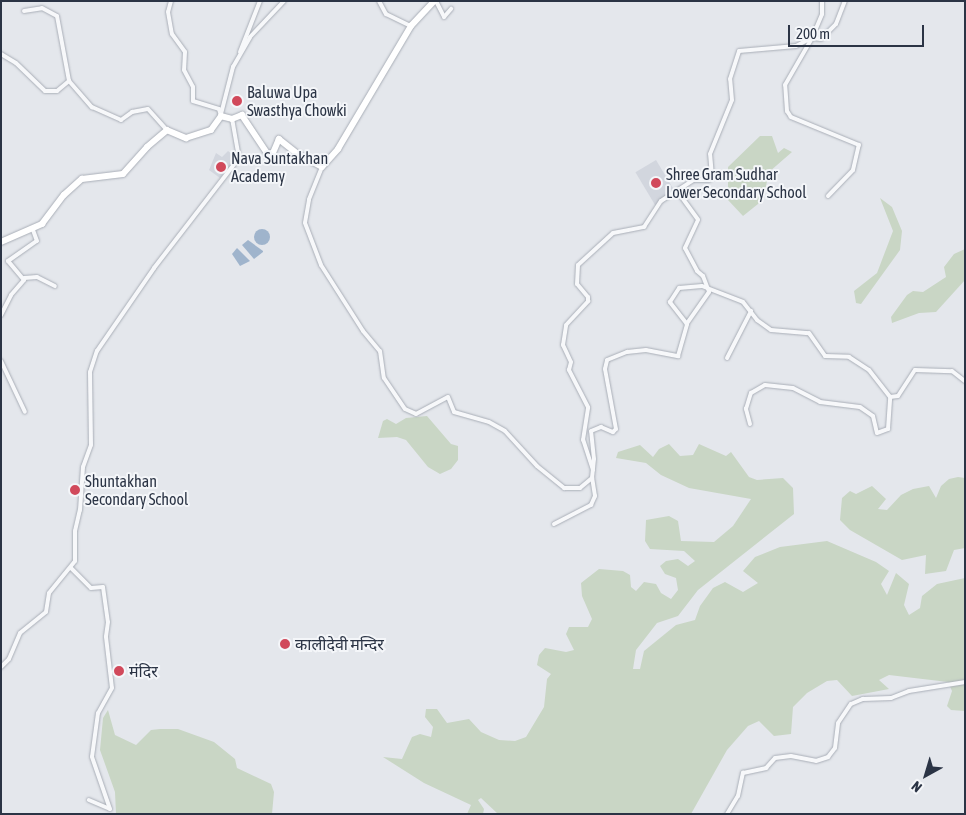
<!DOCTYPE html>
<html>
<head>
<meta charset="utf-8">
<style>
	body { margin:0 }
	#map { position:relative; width:966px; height:815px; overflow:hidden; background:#e4e7ec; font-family:"Asap Condensed","Noto Sans Devanagari",sans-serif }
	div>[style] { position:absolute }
	.built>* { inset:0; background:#d2d6de; transform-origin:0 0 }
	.green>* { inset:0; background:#c9d6c5 }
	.water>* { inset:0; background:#9fb4cc }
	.round { border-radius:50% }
	.roads { filter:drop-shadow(0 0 1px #a9aeb7) drop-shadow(0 0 1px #a9aeb7) }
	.street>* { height:4px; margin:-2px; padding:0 2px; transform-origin:2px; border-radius:2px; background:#f7f8fa }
	.secondary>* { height:5.5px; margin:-2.75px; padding:0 2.75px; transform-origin:2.75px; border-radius:2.75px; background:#fff }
	.dots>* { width:14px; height:14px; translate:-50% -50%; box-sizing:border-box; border:2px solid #f4f6f9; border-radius:50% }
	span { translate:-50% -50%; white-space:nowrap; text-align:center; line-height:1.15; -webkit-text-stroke:4px #f4f6f9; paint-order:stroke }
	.poi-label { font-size:16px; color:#2b3445 }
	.left { translate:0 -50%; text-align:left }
	.frame { position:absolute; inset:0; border:2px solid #2b3445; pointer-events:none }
	.north { position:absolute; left:901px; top:750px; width:50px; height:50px; -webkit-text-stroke:4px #f4f6f9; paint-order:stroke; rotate:219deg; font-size:14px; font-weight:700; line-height:20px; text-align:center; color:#2b3445 }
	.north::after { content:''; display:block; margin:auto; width:18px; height:22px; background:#2b3445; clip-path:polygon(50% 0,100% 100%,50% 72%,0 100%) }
	.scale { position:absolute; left:788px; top:25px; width:136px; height:22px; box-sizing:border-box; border:2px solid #2b3445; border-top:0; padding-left:6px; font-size:15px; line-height:18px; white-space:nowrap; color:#2b3445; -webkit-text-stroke:4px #f4f6f9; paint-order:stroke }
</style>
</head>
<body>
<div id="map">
	<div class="built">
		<i style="clip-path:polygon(228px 151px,237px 158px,220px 178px,209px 170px,216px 153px,222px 157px)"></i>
		<i style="left:656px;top:160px;width:39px;height:24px;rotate:59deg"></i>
	</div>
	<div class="green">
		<i style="clip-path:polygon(760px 136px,772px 136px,778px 153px,784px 148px,792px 152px,769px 172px,763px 200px,743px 216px,728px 200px,728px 167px)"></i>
		<i style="clip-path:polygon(880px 198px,892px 207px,902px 231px,900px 250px,861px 304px,856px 303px,854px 291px,877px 273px,893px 231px)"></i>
		<i style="clip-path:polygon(965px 249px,965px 280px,936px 312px,919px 313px,892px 323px,891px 317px,907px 295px,913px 291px,923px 292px,946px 277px,944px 267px,954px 254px)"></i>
		<i style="clip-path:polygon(427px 416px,451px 444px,458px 446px,458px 460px,451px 469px,440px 474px,428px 467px,406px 440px,397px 437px,378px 438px,383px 421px,387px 419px,396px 424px,406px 418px)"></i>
		<i style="clip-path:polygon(669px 444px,680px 456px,693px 455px,699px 444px,726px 456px,731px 452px,749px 477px,757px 480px,783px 478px,793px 488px,794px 514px,698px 590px,678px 616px,657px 623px,636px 650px,633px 669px,640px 669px,644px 651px,676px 625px,695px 620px,700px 606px,713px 588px,725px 582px,743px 592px,758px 583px,743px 571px,755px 557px,780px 547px,827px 541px,876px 562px,889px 571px,881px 584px,887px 595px,896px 573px,909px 584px,904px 605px,909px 615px,920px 608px,922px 596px,937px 584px,965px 578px,965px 711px,951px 710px,947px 706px,952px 691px,948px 682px,889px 675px,879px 680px,889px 689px,852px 696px,837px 680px,827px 681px,807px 693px,793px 707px,791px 734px,774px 736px,759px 721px,748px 726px,727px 750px,691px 814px,498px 814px,481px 798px,478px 800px,484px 809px,483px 814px,467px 814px,471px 805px,424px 783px,383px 757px,402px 759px,412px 737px,420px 734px,431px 737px,433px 727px,425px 717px,426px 709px,437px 709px,447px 723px,469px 719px,481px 732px,499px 740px,515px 741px,526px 737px,544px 707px,547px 679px,551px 674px,537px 665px,539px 655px,545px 648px,566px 652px,574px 650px,566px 634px,569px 627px,588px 627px,592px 619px,582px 596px,581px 583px,599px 569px,623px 571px,630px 575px,631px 587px,636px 591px,644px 582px,656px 584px,661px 593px,671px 599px,678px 590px,676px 578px,665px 574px,660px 566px,666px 561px,678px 559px,688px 566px,695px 561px,684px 551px,650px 549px,645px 541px,646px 520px,669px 516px,678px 521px,681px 541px,714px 542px,733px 526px,751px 499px,689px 488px,661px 475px,646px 463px,616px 458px,618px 452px,640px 445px,653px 457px,659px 449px)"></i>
		<i style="clip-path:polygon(958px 477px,965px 478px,965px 548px,954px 550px,946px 571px,925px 574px,926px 555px,902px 560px,850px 530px,840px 520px,842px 498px,850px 491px,856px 494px,872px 486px,886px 499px,878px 509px,887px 510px,901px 495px,913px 489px,929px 486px,936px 498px,941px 486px,949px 479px)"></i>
		<i style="clip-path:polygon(108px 710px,115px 735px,136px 745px,151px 730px,160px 729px,178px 729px,214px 742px,235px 759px,237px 768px,271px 784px,274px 792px,272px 814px,116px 814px,115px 792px,100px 750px,103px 718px)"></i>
	</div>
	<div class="water">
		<i class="round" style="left:254px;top:229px;width:16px;height:16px"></i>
		<i style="clip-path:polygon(248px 240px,263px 251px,263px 252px,254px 259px,242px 245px)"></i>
		<i style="clip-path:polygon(237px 248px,250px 261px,240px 266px,232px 254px)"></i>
	</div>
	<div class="roads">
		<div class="street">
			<i style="left:171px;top:1px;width:11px;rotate:105deg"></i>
			<i style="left:168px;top:12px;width:22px;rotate:80deg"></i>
			<i style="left:172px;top:34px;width:22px;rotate:54deg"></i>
			<i style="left:185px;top:52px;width:18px;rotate:93deg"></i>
			<i style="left:184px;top:70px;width:19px;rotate:62deg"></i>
			<i style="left:193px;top:87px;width:14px;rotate:90deg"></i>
			<i style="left:193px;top:101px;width:27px;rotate:17deg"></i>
			<i style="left:219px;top:109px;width:7px;rotate:74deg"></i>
			<i style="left:379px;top:1px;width:15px;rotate:62deg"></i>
			<i style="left:386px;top:14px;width:28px;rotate:26deg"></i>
			<i style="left:436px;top:1px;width:18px;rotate:63deg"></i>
			<i style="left:444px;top:17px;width:11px;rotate:-49deg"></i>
			<i style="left:24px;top:11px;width:18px;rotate:-9deg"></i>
			<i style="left:42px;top:8px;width:17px;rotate:28deg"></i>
			<i style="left:57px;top:16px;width:66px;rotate:79.5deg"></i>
			<i style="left:69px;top:81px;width:35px;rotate:49deg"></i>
			<i style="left:92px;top:107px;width:32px;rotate:24deg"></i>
			<i style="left:121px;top:120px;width:14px;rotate:-36deg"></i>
			<i style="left:132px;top:112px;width:16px;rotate:-11deg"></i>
			<i style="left:148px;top:109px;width:28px;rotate:48deg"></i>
			<i style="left:240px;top:52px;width:55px;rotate:-68.6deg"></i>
			<i style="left:1px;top:54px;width:17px;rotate:31deg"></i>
			<i style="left:16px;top:63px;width:40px;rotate:44deg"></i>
			<i style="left:45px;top:91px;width:12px"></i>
			<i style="left:57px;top:91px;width:16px;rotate:-40deg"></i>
			<i style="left:221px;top:114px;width:49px;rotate:-75.7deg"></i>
			<i style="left:233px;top:67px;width:34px;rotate:-60deg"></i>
			<i style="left:250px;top:37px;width:50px;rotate:-46.6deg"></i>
			<i style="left:322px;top:167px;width:35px;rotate:112deg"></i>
			<i style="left:309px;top:200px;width:23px;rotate:100deg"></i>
			<i style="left:305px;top:223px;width:45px;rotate:69.1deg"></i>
			<i style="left:321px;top:265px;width:78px;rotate:57.5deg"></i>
			<i style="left:363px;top:331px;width:26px;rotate:50deg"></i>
			<i style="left:380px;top:351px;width:27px;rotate:82deg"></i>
			<i style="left:384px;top:378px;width:37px;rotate:56deg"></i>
			<i style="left:405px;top:409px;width:12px;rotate:24deg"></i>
			<i style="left:416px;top:414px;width:36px;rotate:-28deg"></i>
			<i style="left:448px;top:397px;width:16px;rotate:68deg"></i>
			<i style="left:454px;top:412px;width:36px;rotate:16deg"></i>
			<i style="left:489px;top:422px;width:18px;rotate:29deg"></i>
			<i style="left:505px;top:431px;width:47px;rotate:47.6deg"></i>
			<i style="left:537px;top:466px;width:35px;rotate:39deg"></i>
			<i style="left:564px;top:488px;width:16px"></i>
			<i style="left:580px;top:488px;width:16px;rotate:-40deg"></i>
			<i style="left:592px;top:478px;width:19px;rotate:-84deg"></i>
			<i style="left:594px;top:459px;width:28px;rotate:-96deg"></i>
			<i style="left:591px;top:431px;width:11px;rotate:-22deg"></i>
			<i style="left:601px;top:427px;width:13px;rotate:23deg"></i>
			<i style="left:613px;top:432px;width:4px;rotate:-45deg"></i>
			<i style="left:616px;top:429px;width:61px;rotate:-100.4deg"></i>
			<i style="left:605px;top:369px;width:9px;rotate:-77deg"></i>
			<i style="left:607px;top:360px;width:22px;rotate:-22deg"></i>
			<i style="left:627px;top:352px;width:19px;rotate:-6deg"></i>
			<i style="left:646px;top:350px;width:33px;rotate:11deg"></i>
			<i style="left:678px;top:356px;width:33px;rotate:-74deg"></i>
			<i style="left:687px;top:324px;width:28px;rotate:-128deg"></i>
			<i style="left:670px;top:302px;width:17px;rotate:-57deg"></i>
			<i style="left:679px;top:288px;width:23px;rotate:-5deg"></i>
			<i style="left:702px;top:286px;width:44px;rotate:21.3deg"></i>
			<i style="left:743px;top:302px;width:23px;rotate:52deg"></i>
			<i style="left:757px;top:320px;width:17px;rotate:36deg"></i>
			<i style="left:771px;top:330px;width:38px;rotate:5deg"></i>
			<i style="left:809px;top:333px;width:28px;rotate:55deg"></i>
			<i style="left:825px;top:356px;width:24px;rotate:2deg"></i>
			<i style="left:849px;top:357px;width:24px;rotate:33deg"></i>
			<i style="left:869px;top:370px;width:34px;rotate:52deg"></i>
			<i style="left:890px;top:397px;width:8px;rotate:-7deg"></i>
			<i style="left:898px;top:396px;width:31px;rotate:-57deg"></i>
			<i style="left:915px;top:370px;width:37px;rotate:2deg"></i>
			<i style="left:952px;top:371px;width:16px;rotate:38deg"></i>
			<i style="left:678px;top:192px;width:34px;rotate:54deg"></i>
			<i style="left:698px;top:220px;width:31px;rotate:115deg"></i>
			<i style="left:685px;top:248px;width:26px;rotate:62deg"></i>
			<i style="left:697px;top:271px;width:8px;rotate:40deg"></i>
			<i style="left:703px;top:276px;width:17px;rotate:69deg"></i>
			<i style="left:709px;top:292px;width:39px;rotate:125deg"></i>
			<i style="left:828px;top:196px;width:36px;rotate:-46deg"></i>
			<i style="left:853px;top:170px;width:26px;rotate:-77deg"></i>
			<i style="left:859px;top:145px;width:74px;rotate:-157.6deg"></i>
			<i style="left:791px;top:117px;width:7px;rotate:-124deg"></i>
			<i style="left:787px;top:111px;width:26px;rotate:-94deg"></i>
			<i style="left:785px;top:85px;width:54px;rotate:-60.1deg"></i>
			<i style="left:812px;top:38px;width:9px;rotate:6deg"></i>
			<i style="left:821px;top:39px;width:21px;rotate:-45deg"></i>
			<i style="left:836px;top:24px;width:25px;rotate:-69deg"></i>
			<i style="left:24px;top:278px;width:13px;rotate:-4deg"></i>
			<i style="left:37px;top:277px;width:20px;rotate:27deg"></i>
			<i style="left:1px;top:315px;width:22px;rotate:-63deg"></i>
			<i style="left:11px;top:295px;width:20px;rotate:-49deg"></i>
			<i style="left:24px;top:280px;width:25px;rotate:-130deg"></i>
			<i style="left:8px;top:261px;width:35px;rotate:-35deg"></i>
			<i style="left:37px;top:241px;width:12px;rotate:-110deg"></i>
			<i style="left:727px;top:358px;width:53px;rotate:-62.9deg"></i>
			<i style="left:1px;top:361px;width:56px;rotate:64.8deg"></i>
			<i style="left:750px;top:424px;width:16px;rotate:-105deg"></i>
			<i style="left:746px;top:409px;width:17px;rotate:-73deg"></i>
			<i style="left:751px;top:393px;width:16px;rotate:-30deg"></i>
			<i style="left:765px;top:385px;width:28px;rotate:6deg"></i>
			<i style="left:793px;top:388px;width:30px;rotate:27deg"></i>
			<i style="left:820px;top:402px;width:40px;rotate:7.1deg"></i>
			<i style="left:860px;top:407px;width:16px;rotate:35deg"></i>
			<i style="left:873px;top:416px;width:17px;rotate:77deg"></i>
			<i style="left:877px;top:433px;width:12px;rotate:-20deg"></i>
			<i style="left:888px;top:429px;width:32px;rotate:-86deg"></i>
			<i style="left:593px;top:470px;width:32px;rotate:-108deg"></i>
			<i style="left:583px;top:440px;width:33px;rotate:-81deg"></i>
			<i style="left:588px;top:407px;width:42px;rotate:-117.2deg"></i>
			<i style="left:569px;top:370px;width:8px;rotate:-76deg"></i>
			<i style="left:571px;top:362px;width:19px;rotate:-115deg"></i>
			<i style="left:563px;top:345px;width:20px;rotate:-81deg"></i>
			<i style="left:566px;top:325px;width:33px;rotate:-47deg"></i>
			<i style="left:588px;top:301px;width:4px;rotate:-90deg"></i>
			<i style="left:588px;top:297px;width:17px;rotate:-130deg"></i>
			<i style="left:577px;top:284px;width:19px;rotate:-87deg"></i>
			<i style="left:578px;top:265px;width:47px;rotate:-42.4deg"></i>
			<i style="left:613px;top:233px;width:32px;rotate:-11deg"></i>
			<i style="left:644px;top:227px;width:31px;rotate:-57deg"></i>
			<i style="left:661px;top:201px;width:38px;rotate:-33deg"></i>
			<i style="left:693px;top:180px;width:16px"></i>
			<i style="left:709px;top:180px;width:5px;rotate:-53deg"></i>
			<i style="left:712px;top:176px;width:22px;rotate:-95deg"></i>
			<i style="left:710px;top:154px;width:58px;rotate:-67.8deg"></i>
			<i style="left:732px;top:100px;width:21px;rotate:-95deg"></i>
			<i style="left:730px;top:79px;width:29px;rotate:-72deg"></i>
			<i style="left:739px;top:51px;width:57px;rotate:-5deg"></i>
			<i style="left:796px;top:46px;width:18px;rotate:-27deg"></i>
			<i style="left:812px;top:38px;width:26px;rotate:-67deg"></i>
			<i style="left:822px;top:14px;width:13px;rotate:-90deg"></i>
			<i style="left:554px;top:524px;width:42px;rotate:-27.2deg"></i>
			<i style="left:591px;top:505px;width:10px;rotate:-66deg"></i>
			<i style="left:595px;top:496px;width:18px;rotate:-99deg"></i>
			<i style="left:71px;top:568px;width:28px;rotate:45deg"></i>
			<i style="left:91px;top:588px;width:12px;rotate:-5deg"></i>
			<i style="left:103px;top:587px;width:35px;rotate:82deg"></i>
			<i style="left:108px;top:622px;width:15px;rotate:98deg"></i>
			<i style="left:106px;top:637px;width:51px;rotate:83.3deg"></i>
			<i style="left:112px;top:688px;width:29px;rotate:119deg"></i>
			<i style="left:98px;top:713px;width:44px;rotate:97.8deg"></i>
			<i style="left:92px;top:757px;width:55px;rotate:70.9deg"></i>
			<i style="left:110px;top:809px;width:23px;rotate:-157deg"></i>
			<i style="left:1px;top:667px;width:11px;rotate:-45deg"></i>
			<i style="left:9px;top:659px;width:28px;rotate:-67deg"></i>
			<i style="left:20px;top:633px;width:33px;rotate:-39deg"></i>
			<i style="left:46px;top:612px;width:19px;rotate:-81deg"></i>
			<i style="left:49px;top:593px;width:41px;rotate:-50.9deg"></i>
			<i style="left:75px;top:561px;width:30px;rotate:-90deg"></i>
			<i style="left:75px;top:531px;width:22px;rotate:-77deg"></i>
			<i style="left:80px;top:510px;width:43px;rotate:-86deg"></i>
			<i style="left:83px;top:467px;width:23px;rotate:-70deg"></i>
			<i style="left:91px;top:445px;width:73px;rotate:-90.8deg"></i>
			<i style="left:90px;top:372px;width:22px;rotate:-72deg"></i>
			<i style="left:97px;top:351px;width:101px;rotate:-55.5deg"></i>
			<i style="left:154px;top:268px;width:139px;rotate:-52.3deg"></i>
			<i style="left:239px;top:158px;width:40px;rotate:-100deg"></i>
			<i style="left:727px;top:814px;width:21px;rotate:-59deg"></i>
			<i style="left:738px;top:796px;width:24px;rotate:-78deg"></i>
			<i style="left:743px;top:773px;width:24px;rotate:-12deg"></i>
			<i style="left:766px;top:768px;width:13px;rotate:-48deg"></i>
			<i style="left:775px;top:758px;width:16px;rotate:-7deg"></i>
			<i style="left:791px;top:756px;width:25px;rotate:11deg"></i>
			<i style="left:816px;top:761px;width:13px;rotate:-18deg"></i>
			<i style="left:828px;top:757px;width:11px;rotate:-52deg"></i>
			<i style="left:835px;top:748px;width:25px;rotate:-83deg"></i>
			<i style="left:838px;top:723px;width:23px;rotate:-56deg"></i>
			<i style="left:851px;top:704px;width:13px;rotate:-23deg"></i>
			<i style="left:863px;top:699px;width:28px;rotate:-2deg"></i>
			<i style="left:891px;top:698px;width:19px;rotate:-21deg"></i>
			<i style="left:909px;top:691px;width:57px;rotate:-9.1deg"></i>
		</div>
		<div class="secondary">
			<i style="left:1px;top:242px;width:45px;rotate:-23.7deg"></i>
			<i style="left:42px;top:224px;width:36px;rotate:-53deg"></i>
			<i style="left:64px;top:195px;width:24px;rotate:-42deg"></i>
			<i style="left:82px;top:179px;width:41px;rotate:-7deg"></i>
			<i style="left:123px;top:174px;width:36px;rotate:-48deg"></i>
			<i style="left:147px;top:147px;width:26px;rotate:-40deg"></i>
			<i style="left:167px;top:130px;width:21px;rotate:23deg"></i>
			<i style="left:186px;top:138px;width:26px;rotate:-18deg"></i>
			<i style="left:211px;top:130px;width:17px;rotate:-54deg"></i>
			<i style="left:221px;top:116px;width:11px;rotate:15deg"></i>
			<i style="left:232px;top:119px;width:11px;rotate:-22deg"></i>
			<i style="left:242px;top:115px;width:47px;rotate:56.3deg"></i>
			<i style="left:268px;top:154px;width:5px;rotate:-11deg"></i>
			<i style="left:273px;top:153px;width:15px;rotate:-67deg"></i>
			<i style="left:279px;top:139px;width:24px;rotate:38deg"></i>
			<i style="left:298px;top:154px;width:27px;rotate:28deg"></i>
			<i style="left:322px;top:167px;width:24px;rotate:-48deg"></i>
			<i style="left:338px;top:149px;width:143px;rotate:-59.3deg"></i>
			<i style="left:411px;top:26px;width:34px;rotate:-47deg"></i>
		</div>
	</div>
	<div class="dots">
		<i style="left:237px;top:101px;background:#d1495b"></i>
		<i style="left:221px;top:167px;background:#d1495b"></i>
		<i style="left:656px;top:183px;background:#d1495b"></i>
		<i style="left:75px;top:490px;background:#d1495b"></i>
		<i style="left:285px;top:644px;background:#d1495b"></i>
		<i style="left:119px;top:671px;background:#d1495b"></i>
	</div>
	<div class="poi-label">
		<span class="left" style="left:247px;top:101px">Baluwa Upa<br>Swasthya Chowki</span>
		<span class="left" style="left:231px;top:167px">Nava Suntakhan<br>Academy</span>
		<span class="left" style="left:666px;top:183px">Shree Gram Sudhar<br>Lower Secondary School</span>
		<span class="left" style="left:85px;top:490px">Shuntakhan<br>Secondary School</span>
		<span class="left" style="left:295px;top:644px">कालीदेवी मन्दिर</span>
		<span class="left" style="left:129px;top:671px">मंदिर</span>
	</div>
	<div class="frame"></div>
	<div class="north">N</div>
	<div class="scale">200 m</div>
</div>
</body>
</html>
